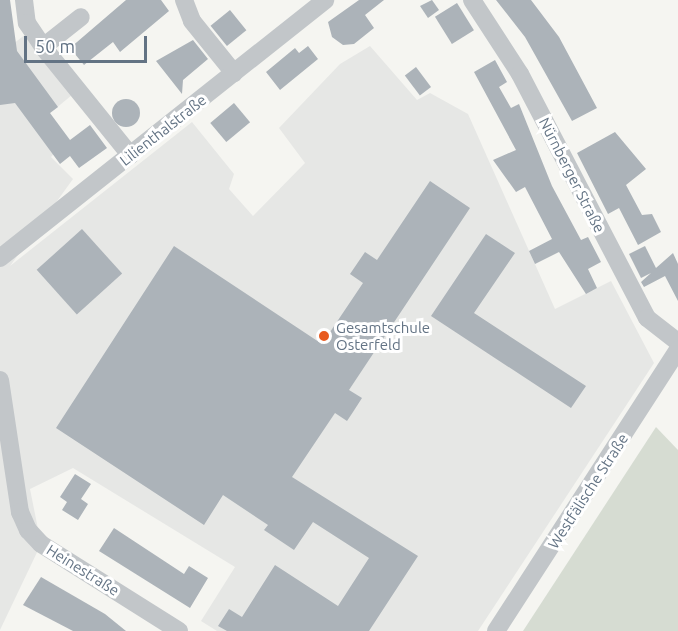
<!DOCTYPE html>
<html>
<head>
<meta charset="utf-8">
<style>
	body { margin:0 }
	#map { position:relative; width:678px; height:631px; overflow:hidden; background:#f5f5f1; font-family:Ubuntu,sans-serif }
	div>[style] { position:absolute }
	.built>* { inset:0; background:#e6e7e5 }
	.green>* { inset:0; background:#d6dcd2 }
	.building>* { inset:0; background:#acb3b9; transform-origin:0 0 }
	.round { border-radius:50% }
	.minor>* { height:18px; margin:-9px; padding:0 9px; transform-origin:9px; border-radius:9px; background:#c2c6c9 }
	.dots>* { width:16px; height:16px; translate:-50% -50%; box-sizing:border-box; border:3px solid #fff; border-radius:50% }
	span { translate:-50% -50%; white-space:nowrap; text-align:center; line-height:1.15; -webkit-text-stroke:6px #fff; paint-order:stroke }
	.street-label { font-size:15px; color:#637384 }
	.poi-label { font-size:15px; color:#637384 }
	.left { translate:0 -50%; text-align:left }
	.scale { position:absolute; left:24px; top:36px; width:123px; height:27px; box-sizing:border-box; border:3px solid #637384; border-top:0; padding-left:8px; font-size:18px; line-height:21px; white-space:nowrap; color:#637384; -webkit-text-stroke:4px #fff; paint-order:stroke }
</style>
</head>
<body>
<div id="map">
	<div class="built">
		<i style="clip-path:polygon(26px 34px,72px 95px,49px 114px,67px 139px,51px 157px,73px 179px,10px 266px,192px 122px,234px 174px,229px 189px,253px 216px,305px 163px,279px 128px,340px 64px,370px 46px,417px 100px,430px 93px,468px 114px,555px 309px,611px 281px,654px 363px,478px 631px,217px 631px,201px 621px,235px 567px,73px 468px,30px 489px,41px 544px,0 630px,0 54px)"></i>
	</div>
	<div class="green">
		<i style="clip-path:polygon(656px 427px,678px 450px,678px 631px,523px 631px)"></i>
	</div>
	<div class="building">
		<i style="clip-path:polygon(0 0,10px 0,17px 51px,58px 107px,50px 113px,70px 140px,90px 125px,107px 148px,79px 168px,70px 156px,60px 164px,15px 103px,0 105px)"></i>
		<i style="clip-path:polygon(126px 0,161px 0,169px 11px,120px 52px,113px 42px,84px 65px,70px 48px)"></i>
		<i style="clip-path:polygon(359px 0,384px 0,365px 15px,374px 28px,354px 44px,343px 45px,332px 37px,328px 22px)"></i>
		<i style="clip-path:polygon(432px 0,439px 10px,428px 18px,420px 6px)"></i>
		<i style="clip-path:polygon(496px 0,531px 0,559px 37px,597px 108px,572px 121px,525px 37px)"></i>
		<i style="left:457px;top:3px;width:32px;height:26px;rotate:58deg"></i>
		<i style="left:230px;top:10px;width:26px;height:25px;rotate:51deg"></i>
		<i style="clip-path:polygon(193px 40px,208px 59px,183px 80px,182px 94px,156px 61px)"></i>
		<i style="clip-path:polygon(308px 46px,318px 59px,280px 90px,266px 72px,295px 48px,299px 53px)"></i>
		<i style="clip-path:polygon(495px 60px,507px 82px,499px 87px,511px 108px,519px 104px,552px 186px,581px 240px,588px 237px,601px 262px,588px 269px,597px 288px,586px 294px,559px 252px,535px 264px,529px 251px,552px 239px,525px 187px,516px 192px,493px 160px,516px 150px,474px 72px)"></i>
		<i style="left:416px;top:67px;width:25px;height:14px;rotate:53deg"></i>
		<i class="round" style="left:112px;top:99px;width:28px;height:28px"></i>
		<i style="left:234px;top:103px;width:25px;height:31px;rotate:50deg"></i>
		<i style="clip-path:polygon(615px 132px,646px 169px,626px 185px,642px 215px,652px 214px,661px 232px,638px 245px,619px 208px,608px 214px,577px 153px)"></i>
		<i style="clip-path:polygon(430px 181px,470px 208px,349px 390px,362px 398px,353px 412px,347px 421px,335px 413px,292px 477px,418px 556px,369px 631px,227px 631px,218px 626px,229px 609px,242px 617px,275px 565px,338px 606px,369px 558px,313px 522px,294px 550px,264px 530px,268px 525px,223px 495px,204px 525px,56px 428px,174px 246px,322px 344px,363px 283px,350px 274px,365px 252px,377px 260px)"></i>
		<i style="left:82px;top:229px;width:60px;height:61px;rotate:48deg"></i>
		<i style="clip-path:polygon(486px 234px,515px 253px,474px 313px,586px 386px,571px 408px,431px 316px)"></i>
		<i style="clip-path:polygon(645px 246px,656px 268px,673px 253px,678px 264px,678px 301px,665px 276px,644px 287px,641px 282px,651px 273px,641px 278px,629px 254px)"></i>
		<i style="clip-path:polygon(75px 474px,91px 484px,81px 499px,88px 504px,78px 520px,62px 510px,67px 502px,60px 497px)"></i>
		<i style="clip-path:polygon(114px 528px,184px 574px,189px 566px,208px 578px,190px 608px,99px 551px)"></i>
		<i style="clip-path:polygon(41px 577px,105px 614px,126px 631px,73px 631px,23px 605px)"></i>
	</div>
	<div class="minor">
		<i style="left:24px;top:0;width:23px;rotate:83deg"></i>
		<i style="left:27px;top:23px;width:29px;rotate:56deg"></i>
		<i style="left:43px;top:47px;width:139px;rotate:51.1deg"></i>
		<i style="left:184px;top:0;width:22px;rotate:69deg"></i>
		<i style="left:192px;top:21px;width:67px;rotate:51.1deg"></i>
		<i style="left:472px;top:0;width:88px;rotate:57deg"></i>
		<i style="left:520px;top:74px;width:275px;rotate:62.5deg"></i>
		<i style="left:647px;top:318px;width:39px;rotate:38deg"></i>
		<i style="left:43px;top:47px;width:48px;rotate:-38.3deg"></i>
		<i style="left:0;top:258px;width:415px;rotate:-38.4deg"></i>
		<i style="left:0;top:380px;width:134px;rotate:81.4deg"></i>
		<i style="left:20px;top:512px;width:20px;rotate:66deg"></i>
		<i style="left:28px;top:530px;width:19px;rotate:47deg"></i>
		<i style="left:41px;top:544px;width:163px;rotate:32.2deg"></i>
		<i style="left:496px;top:631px;width:335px;rotate:-57.1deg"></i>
	</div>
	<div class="dots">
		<i style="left:324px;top:336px;background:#e85a1e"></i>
	</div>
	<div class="street-label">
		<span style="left:163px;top:130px;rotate:-38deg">Lilienthalstraße</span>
		<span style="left:572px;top:175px;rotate:63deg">Nürnberger Straße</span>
		<span style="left:588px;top:491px;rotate:-57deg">Westfälische Straße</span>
		<span style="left:83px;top:570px;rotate:32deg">Heinestraße</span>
	</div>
	<div class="poi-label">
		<span class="left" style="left:336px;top:336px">Gesamtschule<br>Osterfeld</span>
	</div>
	<div class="scale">50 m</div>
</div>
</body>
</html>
